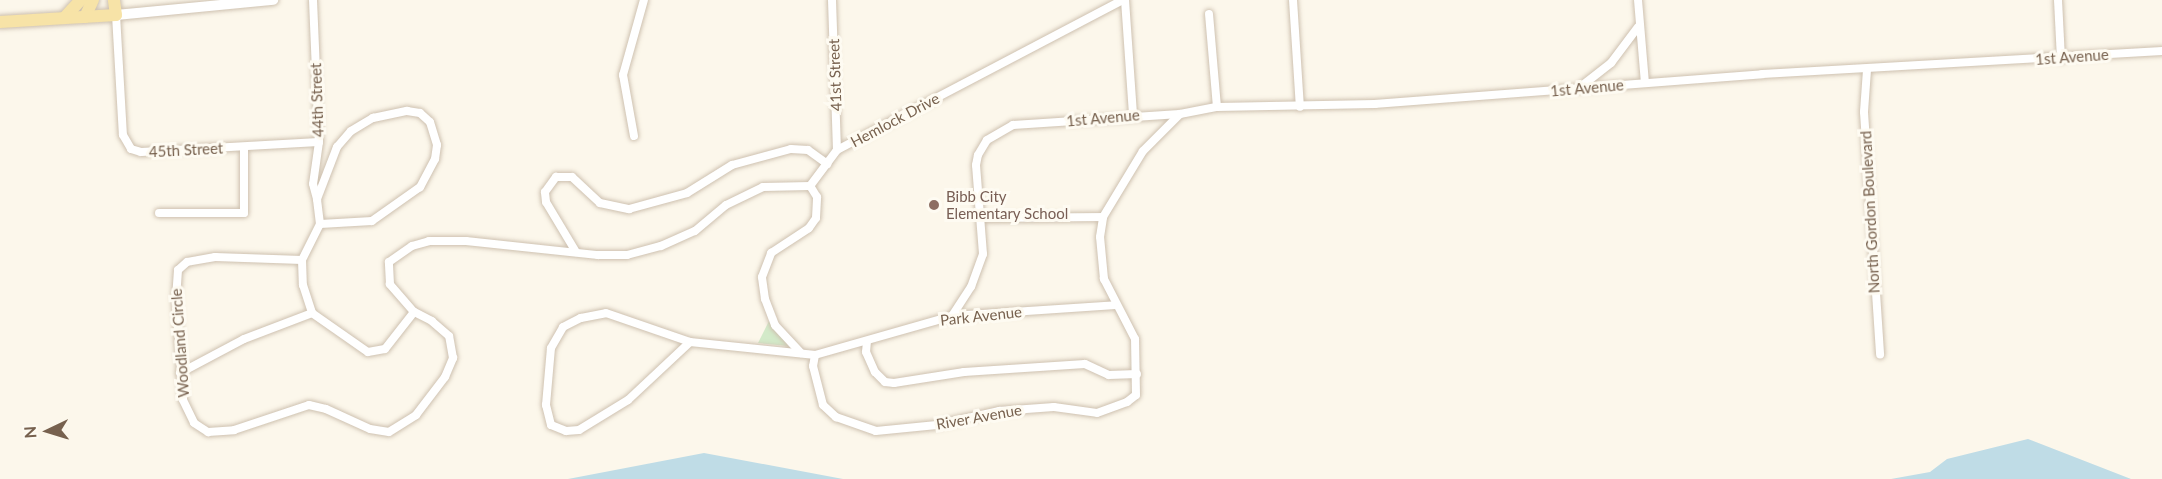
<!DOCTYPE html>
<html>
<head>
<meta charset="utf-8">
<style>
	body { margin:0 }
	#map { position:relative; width:2162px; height:479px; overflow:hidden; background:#fcf7eb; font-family:Lato,sans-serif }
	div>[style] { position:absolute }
	.green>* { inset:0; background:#d3eac9 }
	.water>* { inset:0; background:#bfdce6 }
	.roads { filter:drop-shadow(0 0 2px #cec1b0) drop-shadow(0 0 2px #cec1b0) }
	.street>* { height:8px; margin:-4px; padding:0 4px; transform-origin:4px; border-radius:4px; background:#fff }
	.secondary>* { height:10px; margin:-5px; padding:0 5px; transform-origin:5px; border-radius:5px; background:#fff }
	.primary>* { height:12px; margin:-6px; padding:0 6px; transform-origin:6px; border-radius:6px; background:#f7e3a7 }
	.dots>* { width:16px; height:16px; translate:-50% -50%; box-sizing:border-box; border:3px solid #fefbf2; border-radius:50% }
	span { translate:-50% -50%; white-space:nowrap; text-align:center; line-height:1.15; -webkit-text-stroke:6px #fefbf2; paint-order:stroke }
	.street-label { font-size:15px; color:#77614e }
	.education-label { font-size:15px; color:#785e54 }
	.left { translate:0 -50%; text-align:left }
	.north { position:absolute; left:18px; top:401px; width:60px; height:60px; -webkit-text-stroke:4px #fefbf2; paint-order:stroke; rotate:266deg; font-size:16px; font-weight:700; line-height:24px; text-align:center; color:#77614e }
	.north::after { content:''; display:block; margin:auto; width:21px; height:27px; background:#77614e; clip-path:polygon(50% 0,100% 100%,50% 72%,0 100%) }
</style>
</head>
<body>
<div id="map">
	<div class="green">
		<i style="clip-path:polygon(770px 319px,788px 346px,758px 343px)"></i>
	</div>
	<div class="water">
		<i style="clip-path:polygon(2028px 439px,2131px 479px,1891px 479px,1930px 472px,1947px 459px)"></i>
		<i style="clip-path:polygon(704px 453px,843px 479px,568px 479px)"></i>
	</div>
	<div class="roads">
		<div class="street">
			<i style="left:313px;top:0;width:142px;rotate:87.6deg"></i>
			<i style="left:319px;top:142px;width:42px;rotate:98.1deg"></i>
			<i style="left:313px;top:184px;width:16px;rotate:75deg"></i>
			<i style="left:832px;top:0;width:150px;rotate:88.1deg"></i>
			<i style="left:1125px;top:0;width:114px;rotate:86deg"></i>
			<i style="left:1293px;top:0;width:107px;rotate:86.3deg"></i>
			<i style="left:1638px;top:0;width:83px;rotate:85.2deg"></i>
			<i style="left:2058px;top:0;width:59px;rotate:87.1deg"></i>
			<i style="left:1209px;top:14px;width:93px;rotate:85.1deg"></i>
			<i style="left:116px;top:15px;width:120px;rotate:86.7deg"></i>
			<i style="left:123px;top:135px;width:16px;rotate:60deg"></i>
			<i style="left:131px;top:149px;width:10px;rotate:17deg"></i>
			<i style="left:141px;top:152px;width:178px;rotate:-3.2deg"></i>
			<i style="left:1867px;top:70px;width:42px;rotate:94.1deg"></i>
			<i style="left:1864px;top:112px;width:243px;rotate:86.2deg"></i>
			<i style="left:1579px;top:88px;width:41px;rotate:-38deg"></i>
			<i style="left:1611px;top:63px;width:45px;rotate:-53.1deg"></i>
			<i style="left:407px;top:111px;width:13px;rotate:9deg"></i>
			<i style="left:420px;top:113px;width:13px;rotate:42deg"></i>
			<i style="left:430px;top:122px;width:24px;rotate:73deg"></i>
			<i style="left:437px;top:145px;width:14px;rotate:98deg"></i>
			<i style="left:435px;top:159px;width:32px;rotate:118deg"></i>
			<i style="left:420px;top:187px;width:59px;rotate:144.7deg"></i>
			<i style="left:372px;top:221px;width:52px;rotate:176.7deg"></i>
			<i style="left:320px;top:224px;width:25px;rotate:-97deg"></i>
			<i style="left:317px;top:199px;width:56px;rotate:-69deg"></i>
			<i style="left:337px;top:147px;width:21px;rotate:-49deg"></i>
			<i style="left:351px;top:131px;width:26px;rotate:-31deg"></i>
			<i style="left:373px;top:118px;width:35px;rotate:-12deg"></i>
			<i style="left:634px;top:136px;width:62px;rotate:-100.2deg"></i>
			<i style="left:623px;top:75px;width:78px;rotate:-74.4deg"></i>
			<i style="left:810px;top:186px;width:45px;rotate:-53.1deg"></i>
			<i style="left:837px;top:150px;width:323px;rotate:-27.7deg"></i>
			<i style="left:159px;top:213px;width:85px"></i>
			<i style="left:244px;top:213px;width:66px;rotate:-90deg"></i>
			<i style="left:982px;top:218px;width:121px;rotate:-0.5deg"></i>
			<i style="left:320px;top:224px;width:40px;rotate:116.6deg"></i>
			<i style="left:302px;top:260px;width:25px;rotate:88deg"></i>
			<i style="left:303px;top:285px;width:29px;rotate:72deg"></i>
			<i style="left:312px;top:313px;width:68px;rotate:34.9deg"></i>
			<i style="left:368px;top:352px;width:17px;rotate:-10deg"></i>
			<i style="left:385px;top:349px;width:47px;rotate:-51.9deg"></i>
			<i style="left:576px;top:252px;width:58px;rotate:-121deg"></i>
			<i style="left:546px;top:202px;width:10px;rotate:-96deg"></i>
			<i style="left:545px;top:192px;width:19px;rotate:-54deg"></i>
			<i style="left:556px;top:177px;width:16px"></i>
			<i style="left:572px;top:177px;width:38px;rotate:43deg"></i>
			<i style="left:600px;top:203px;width:30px;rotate:12deg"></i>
			<i style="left:629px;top:209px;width:60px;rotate:-15.4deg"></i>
			<i style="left:687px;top:193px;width:53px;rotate:-31.9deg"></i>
			<i style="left:732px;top:165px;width:61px;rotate:-15.2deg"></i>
			<i style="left:791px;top:149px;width:17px;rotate:3deg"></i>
			<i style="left:808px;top:150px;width:24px;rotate:36deg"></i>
			<i style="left:302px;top:260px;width:87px;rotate:-178deg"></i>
			<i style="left:215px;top:257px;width:28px;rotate:170deg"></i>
			<i style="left:187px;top:262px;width:12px;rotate:138deg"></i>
			<i style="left:178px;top:270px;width:26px;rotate:94deg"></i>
			<i style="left:176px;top:296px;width:104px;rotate:86.1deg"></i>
			<i style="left:183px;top:400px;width:25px;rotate:64deg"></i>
			<i style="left:194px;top:423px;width:17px;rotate:33deg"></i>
			<i style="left:208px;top:432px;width:26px;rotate:-4deg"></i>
			<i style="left:234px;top:430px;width:79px;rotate:-18.4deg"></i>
			<i style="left:309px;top:405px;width:17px;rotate:13deg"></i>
			<i style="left:326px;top:409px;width:48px;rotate:24.4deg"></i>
			<i style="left:370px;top:429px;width:19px;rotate:9deg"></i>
			<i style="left:389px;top:432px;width:32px;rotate:-32deg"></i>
			<i style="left:416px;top:415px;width:48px;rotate:-52.7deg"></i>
			<i style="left:445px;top:377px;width:21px;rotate:-67deg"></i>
			<i style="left:453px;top:358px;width:22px;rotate:-100deg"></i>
			<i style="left:449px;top:336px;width:23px;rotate:-139deg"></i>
			<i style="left:432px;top:321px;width:20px;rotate:-153deg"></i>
			<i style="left:414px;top:312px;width:37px;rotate:-131deg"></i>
			<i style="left:390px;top:284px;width:22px;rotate:-93deg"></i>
			<i style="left:389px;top:262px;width:28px;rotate:-35deg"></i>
			<i style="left:412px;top:246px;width:18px;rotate:-16deg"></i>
			<i style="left:429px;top:241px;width:37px"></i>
			<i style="left:466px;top:241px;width:133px;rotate:6.1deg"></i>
			<i style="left:598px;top:255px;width:29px"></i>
			<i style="left:627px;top:255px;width:35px;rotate:-15deg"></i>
			<i style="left:661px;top:246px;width:37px;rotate:-24deg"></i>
			<i style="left:695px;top:231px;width:40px;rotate:-40deg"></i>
			<i style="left:726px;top:205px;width:41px;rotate:-25.9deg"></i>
			<i style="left:763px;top:187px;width:47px;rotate:-1.2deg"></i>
			<i style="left:606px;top:313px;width:89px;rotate:19deg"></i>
			<i style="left:690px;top:342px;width:85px;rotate:136.9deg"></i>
			<i style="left:628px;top:400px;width:57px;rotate:148.5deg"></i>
			<i style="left:579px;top:430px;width:13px;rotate:176deg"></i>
			<i style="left:566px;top:431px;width:16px;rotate:-158deg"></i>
			<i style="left:551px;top:425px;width:21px;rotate:-104deg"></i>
			<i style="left:546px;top:405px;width:57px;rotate:-85deg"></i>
			<i style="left:551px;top:348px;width:24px;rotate:-60deg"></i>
			<i style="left:563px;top:327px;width:20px;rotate:-27deg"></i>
			<i style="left:581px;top:318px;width:25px;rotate:-11deg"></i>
			<i style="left:952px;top:316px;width:35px;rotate:-57deg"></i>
			<i style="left:971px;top:287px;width:35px;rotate:-70deg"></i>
			<i style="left:983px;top:254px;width:89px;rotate:-94.5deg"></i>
			<i style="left:976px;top:165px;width:10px;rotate:-79deg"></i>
			<i style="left:978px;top:155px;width:17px;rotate:-59deg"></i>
			<i style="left:987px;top:140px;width:30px;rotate:-30deg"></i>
			<i style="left:1013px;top:125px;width:167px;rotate:-3.8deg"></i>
			<i style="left:1180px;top:114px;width:38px;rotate:-11deg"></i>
			<i style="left:1217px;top:107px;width:158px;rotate:-1.1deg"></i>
			<i style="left:1375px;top:104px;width:388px;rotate:-4.4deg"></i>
			<i style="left:1762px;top:74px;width:401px;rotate:-3.3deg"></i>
			<i style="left:867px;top:341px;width:11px;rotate:95deg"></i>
			<i style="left:866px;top:352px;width:22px;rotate:66deg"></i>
			<i style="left:875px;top:372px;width:14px;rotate:45deg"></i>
			<i style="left:885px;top:382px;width:9px;rotate:6deg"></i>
			<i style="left:894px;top:383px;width:71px;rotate:-8.9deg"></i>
			<i style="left:964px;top:372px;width:121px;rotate:-3.8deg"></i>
			<i style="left:1085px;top:364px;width:26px;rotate:25deg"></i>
			<i style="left:1109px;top:375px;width:28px;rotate:-2deg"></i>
			<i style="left:690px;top:342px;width:126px;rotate:5.9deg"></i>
			<i style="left:815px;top:355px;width:142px;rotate:-15.9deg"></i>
			<i style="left:952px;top:316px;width:164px;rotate:-3.8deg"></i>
			<i style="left:801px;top:353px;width:38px;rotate:-133deg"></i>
			<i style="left:775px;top:325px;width:28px;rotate:-111deg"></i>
			<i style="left:765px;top:299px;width:22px;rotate:-98deg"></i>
			<i style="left:762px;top:277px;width:26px;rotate:-69deg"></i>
			<i style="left:771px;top:253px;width:45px;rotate:-33.3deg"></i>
			<i style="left:809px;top:228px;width:12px;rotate:-55deg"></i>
			<i style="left:816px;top:218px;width:21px;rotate:-87deg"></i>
			<i style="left:817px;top:197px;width:13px;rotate:-122deg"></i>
			<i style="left:815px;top:355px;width:11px;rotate:100deg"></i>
			<i style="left:813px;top:366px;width:40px;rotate:75.6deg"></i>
			<i style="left:823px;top:405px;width:18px;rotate:43deg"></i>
			<i style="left:836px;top:417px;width:42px;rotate:19.3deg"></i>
			<i style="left:876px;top:431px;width:61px;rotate:-5.6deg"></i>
			<i style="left:937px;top:425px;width:64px;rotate:-12.7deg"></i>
			<i style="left:999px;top:411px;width:55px;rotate:-4.2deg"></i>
			<i style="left:1054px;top:407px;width:43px;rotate:7.9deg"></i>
			<i style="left:1097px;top:413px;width:32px;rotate:-20deg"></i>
			<i style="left:1127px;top:402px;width:11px;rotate:-38deg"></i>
			<i style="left:1136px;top:395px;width:56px;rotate:-91deg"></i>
			<i style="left:1135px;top:339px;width:68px;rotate:-117.3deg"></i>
			<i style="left:1104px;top:279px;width:42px;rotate:-95.4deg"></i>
			<i style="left:1100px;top:237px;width:20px;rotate:-81deg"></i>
			<i style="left:1103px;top:217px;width:77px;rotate:-58.8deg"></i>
			<i style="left:1143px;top:151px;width:52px;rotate:-45deg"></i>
			<i style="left:180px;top:373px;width:72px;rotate:-28deg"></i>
			<i style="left:244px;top:339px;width:73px;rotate:-20.9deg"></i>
		</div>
		<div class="secondary">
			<i style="left:116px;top:15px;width:158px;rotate:-5.5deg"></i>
		</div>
		<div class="primary">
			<i style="left:85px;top:17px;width:19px;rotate:-65deg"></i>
			<i style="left:64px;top:18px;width:25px;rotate:-47deg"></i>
			<i style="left:0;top:22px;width:116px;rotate:-3.5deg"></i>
			<i style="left:116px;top:15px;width:15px;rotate:-98deg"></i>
		</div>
	</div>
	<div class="dots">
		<i style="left:934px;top:205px;background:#8d6e63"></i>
	</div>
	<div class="street-label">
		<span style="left:2072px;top:57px;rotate:-4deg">1st Avenue</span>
		<span style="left:835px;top:75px;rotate:-92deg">41st Street</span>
		<span style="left:1587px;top:88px;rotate:-5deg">1st Avenue</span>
		<span style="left:317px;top:100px;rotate:-92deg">44th Street</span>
		<span style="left:1103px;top:118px;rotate:-5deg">1st Avenue</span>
		<span style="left:895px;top:120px;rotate:-28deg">Hemlock Drive</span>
		<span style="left:186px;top:150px;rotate:-3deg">45th Street</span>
		<span style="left:1870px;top:212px;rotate:-93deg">North Gordon Boulevard</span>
		<span style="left:981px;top:316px;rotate:-6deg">Park Avenue</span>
		<span style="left:180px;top:343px;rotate:-94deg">Woodland Circle</span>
		<span style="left:979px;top:417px;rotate:-10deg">River Avenue</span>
	</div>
	<div class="education-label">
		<span class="left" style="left:946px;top:205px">Bibb City<br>Elementary School</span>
	</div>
	<div class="north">N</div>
</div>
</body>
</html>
